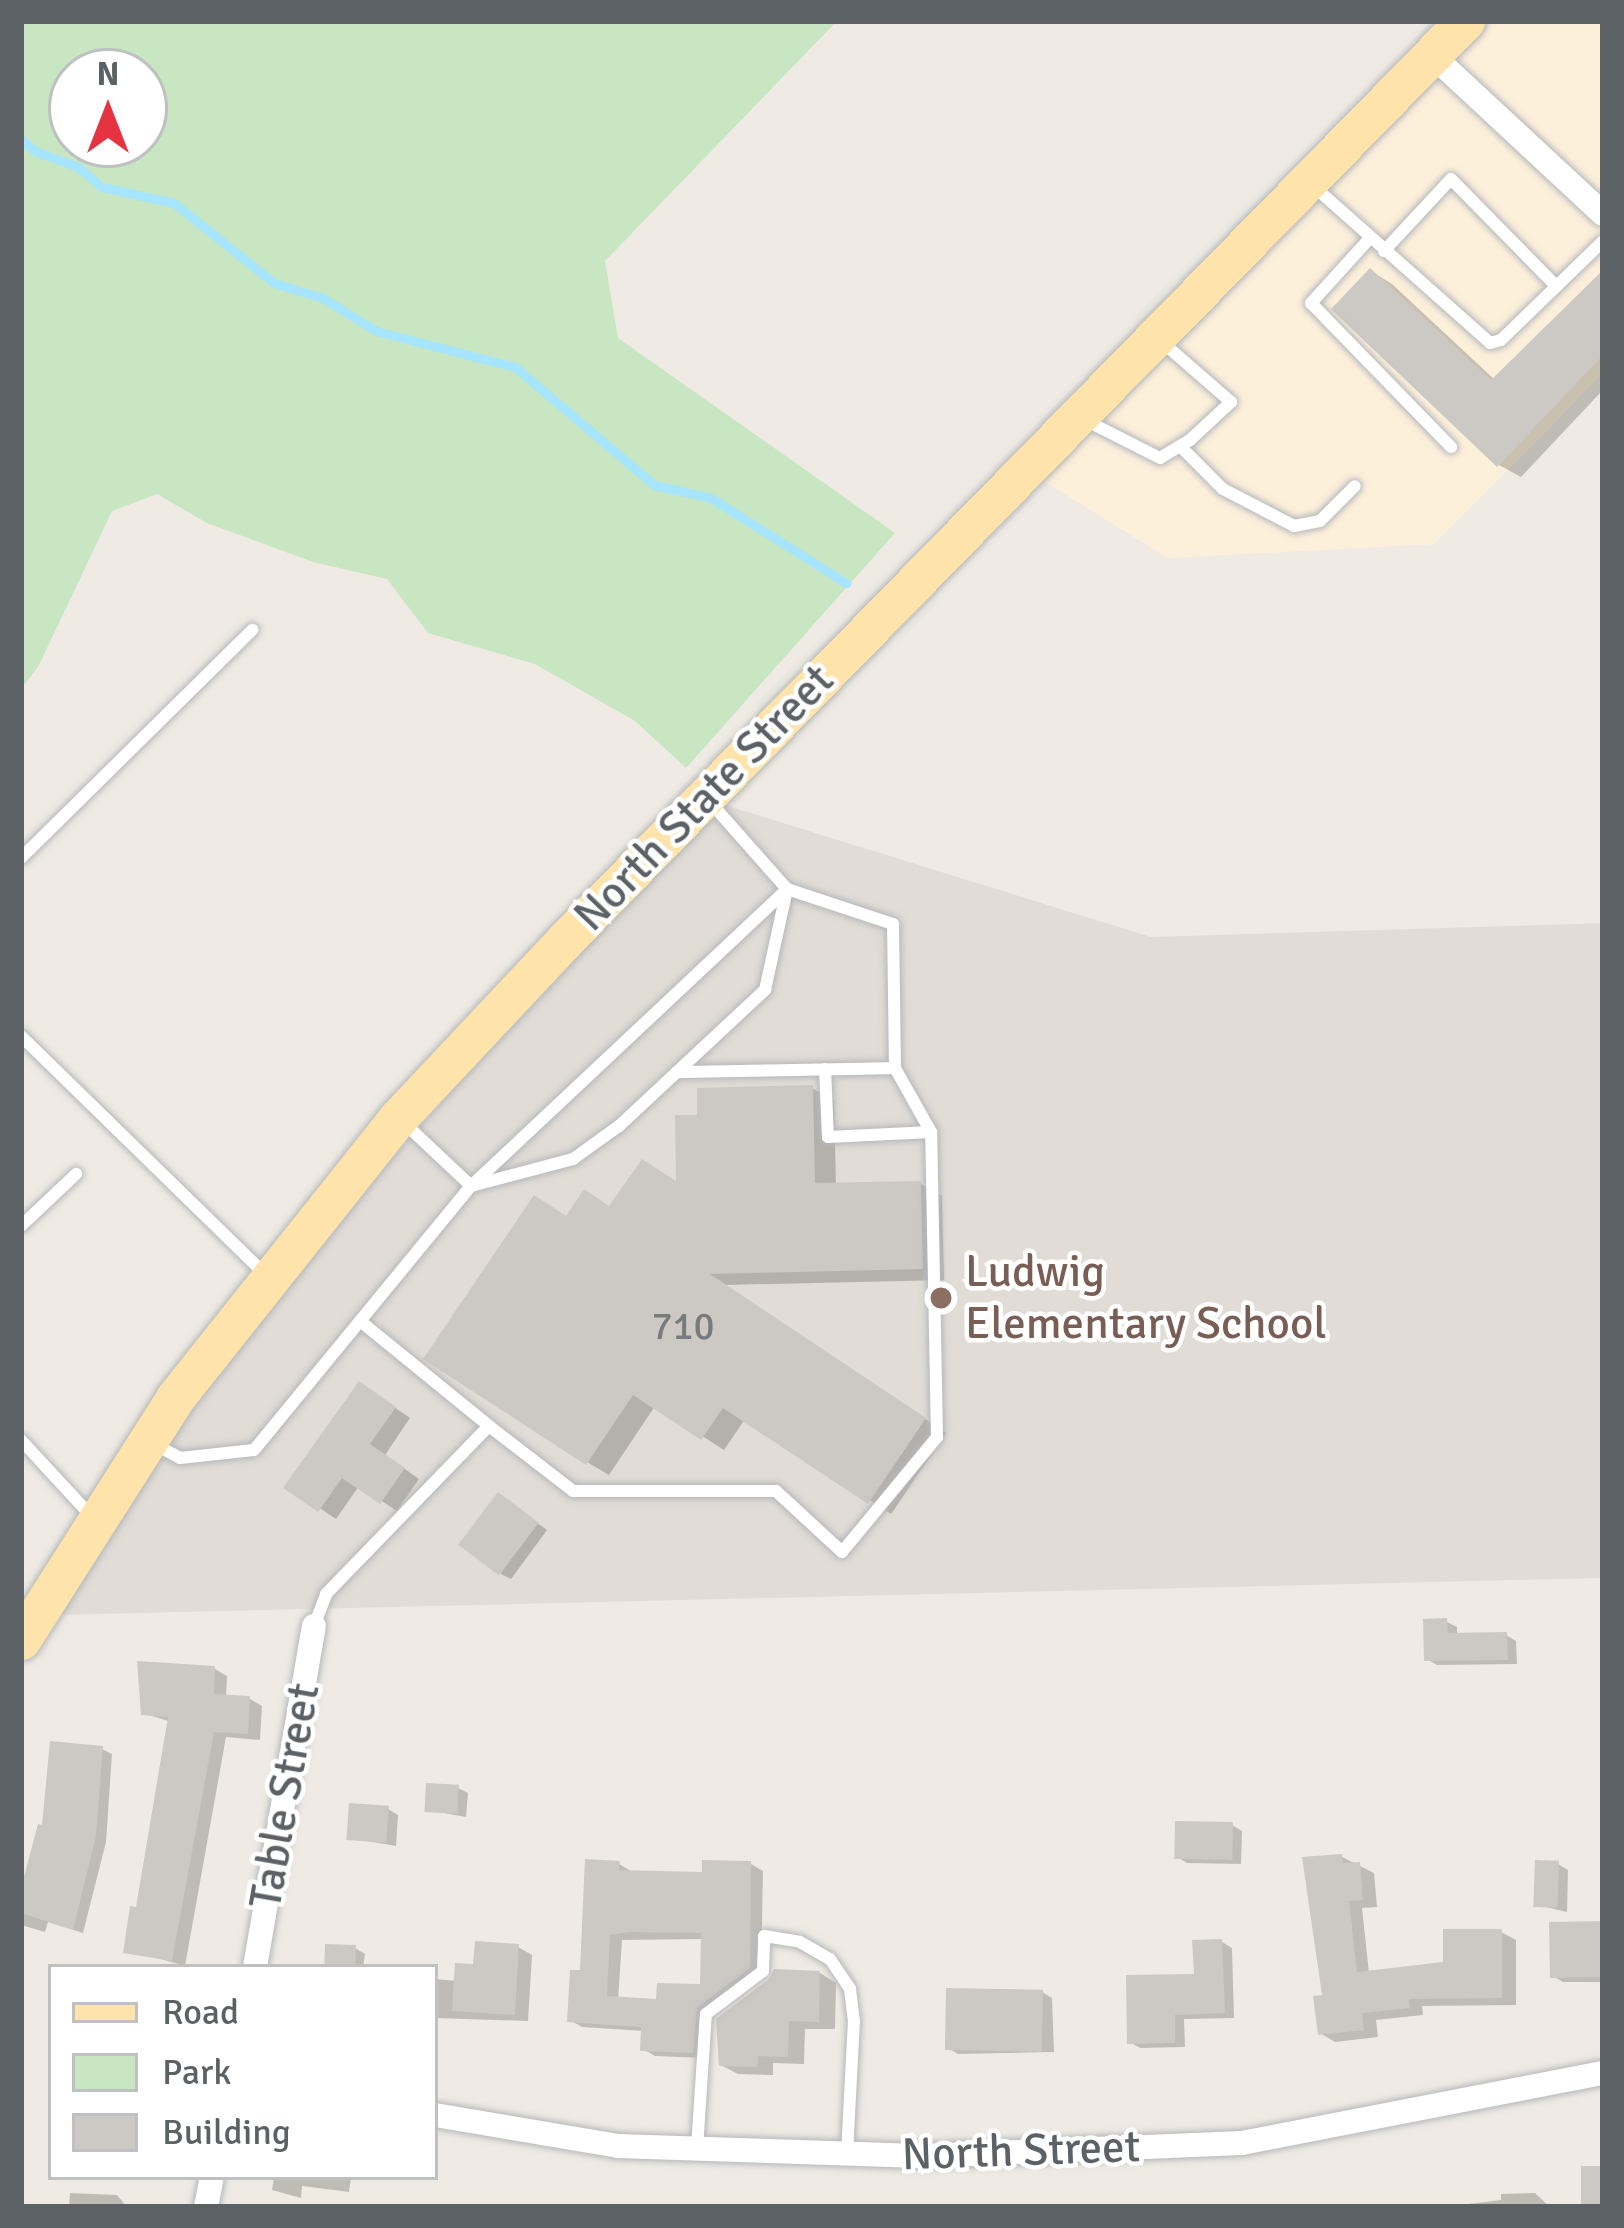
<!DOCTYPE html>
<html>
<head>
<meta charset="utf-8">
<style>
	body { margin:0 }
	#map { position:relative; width:1624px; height:2228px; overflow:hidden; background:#efebe4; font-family:Signika,sans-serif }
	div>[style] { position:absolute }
	.commercial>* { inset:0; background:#fdf0db }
	.education>* { inset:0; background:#e1dcd6 }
	.green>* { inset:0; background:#c7e6c1 }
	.shadow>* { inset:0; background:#0003 }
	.stream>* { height:9px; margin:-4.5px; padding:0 4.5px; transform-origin:4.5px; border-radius:4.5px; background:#a6e5fd }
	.building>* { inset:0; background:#ccc8c4; transform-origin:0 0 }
	.roads { filter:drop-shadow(0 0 3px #b5b8bb) drop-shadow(0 0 3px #b5b8bb) }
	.service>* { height:12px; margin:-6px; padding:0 6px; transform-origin:6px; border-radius:6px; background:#fff }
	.minor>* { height:24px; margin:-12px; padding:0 12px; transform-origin:12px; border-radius:12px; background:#fff }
	.primary>* { height:39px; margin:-19.5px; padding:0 19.5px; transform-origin:19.5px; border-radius:19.5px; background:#fee3ab }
	.dots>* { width:33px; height:33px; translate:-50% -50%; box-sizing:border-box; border:6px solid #fff; border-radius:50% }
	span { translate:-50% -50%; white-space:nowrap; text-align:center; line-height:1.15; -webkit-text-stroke:9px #fff; paint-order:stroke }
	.number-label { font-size:39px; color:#787b7d }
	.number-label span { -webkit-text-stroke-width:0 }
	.street-label { font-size:45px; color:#5c6165 }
	.education-label { font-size:45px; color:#785e54 }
	.left { translate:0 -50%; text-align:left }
	.frame { position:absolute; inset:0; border:24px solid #5c6165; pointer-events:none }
	.legend { position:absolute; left:48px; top:1964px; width:390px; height:216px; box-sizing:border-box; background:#fff; border:3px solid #bec0c1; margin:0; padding:15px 21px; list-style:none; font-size:36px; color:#5c6165 }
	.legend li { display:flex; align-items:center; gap:24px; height:60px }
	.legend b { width:60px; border:3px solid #bec0c1 }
	.north { position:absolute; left:48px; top:48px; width:120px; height:120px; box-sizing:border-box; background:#fff; border:3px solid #bec0c1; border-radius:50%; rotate:0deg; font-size:33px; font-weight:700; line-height:48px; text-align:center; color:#5c6165 }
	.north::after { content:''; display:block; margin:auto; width:42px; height:54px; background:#e63342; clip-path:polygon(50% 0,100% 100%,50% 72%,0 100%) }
</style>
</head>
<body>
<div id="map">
	<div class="commercial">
		<i style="clip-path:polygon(1494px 21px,1603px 21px,1603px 373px,1545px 433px,1434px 544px,1168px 558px,1042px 480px)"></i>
	</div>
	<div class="education">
		<i style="clip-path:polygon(725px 805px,1151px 937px,1603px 923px,1603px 1578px,57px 1615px,181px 1422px,379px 1173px,571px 955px)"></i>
	</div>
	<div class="green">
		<i style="clip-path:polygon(evenodd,21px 21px,837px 21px,605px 261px,618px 338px,895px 533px,686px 768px,635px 721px,535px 664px,428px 633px,387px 579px,313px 562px,207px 523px,157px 494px,112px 511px,38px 667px,21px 689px,21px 21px,72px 72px,144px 72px,144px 144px,72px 144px,72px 72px)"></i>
	</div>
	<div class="shadow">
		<i style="clip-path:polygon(1371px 271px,1392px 284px,1495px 380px,1603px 276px,1603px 390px,1521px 477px,1499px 465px)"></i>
		<i style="clip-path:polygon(812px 1088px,834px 1101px,836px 1186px,921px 1184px,942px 1196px,944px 1280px,725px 1285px,946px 1433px,891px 1514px,745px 1419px,724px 1450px,655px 1406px,609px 1475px,587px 1462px,567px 1219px,679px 1185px,700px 1118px)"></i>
		<i style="clip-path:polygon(375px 1394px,410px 1418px,385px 1455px,419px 1479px,397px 1511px,359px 1486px,336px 1519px,288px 1487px)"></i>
		<i style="clip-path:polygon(509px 1502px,547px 1530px,511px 1579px,501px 1574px)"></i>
		<i style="clip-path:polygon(1447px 1622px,1457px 1627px,1457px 1636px,1506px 1635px,1516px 1641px,1517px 1664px,1437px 1665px,1427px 1659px)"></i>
		<i style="clip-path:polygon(215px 1669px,227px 1676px,226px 1697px,250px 1699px,262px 1706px,260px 1740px,226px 1737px,185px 1966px,140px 1953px,139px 1911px,171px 1722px,143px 1713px)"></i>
		<i style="clip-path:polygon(102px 1749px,112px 1754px,106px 1842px,83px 1933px,48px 1922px,45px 1932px,21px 1925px,21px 1891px)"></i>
		<i style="clip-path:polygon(458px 1788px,468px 1793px,466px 1817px,427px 1810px)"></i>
		<i style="clip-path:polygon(388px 1809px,398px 1815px,396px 1846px,350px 1838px)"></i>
		<i style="clip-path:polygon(1232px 1825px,1242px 1831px,1241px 1864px,1187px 1863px,1177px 1857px)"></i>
		<i style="clip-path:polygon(1342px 1857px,1374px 1873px,1377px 1907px,1362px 1908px,1369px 1973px,1446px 1964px,1501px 1932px,1516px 1940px,1516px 2005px,1422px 2006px,1423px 2015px,1376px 2020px,1378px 2037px,1335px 2042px,1320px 2033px)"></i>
		<i style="clip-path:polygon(evenodd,619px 1864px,631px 1871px,705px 1875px,751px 1864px,763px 1871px,761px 1975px,709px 2015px,705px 2058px,655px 2056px,643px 2049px,644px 2031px,582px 2027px,570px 2020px,619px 1864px,704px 1939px,703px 1987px,659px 2003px,618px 2000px,622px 1940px,704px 1939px)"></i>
		<i style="clip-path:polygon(1558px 1864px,1568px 1870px,1567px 1912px,1537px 1905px)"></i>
		<i style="clip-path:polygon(1603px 1924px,1603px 1982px,1563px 1982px,1553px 1976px,1552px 1925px)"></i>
		<i style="clip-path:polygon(1222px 1942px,1232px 1948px,1234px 2018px,1184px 2019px,1185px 2047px,1140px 2048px,1130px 2042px,1197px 1976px)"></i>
		<i style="clip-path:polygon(518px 1947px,532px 1955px,528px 2021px,435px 2018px,435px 1979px,457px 1981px)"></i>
		<i style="clip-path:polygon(355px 1948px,365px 1954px,363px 1967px,326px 1967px)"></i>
		<i style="clip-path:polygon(820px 1973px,836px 1983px,835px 2029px,805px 2029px,804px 2064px,773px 2063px,773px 2075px,738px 2074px,721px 2065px)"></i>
		<i style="clip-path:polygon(1042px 1992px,1052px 1998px,1054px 2052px,958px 2054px,948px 2048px)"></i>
		<i style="clip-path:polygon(274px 2177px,351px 2177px,349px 2192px,302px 2186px,301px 2198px,272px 2190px)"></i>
		<i style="clip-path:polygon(70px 2193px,117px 2195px,127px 2207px,69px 2207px)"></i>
		<i style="clip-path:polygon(1535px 2193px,1550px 2207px,1444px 2207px,1501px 2200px,1501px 2194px)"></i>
	</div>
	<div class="stream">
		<i style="left:21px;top:139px;width:18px;rotate:41deg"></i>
		<i style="left:35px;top:151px;width:46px;rotate:20.4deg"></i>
		<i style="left:78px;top:167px;width:31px;rotate:40deg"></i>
		<i style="left:102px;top:187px;width:74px;rotate:12.5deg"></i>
		<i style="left:174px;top:203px;width:128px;rotate:38.7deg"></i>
		<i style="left:274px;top:283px;width:51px;rotate:17deg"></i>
		<i style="left:323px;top:298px;width:62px;rotate:31.9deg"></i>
		<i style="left:376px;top:331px;width:144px;rotate:14.5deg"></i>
		<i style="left:515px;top:367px;width:182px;rotate:40.3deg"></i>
		<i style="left:654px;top:485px;width:58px;rotate:12.8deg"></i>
		<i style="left:711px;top:498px;width:160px;rotate:32.2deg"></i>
	</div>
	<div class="building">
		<i style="clip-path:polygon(1370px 268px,1491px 380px,1603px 270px,1603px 355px,1497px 467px,1331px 309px)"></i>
		<i style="clip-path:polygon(813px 1085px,815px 1183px,921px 1181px,923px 1269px,710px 1274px,926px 1418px,868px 1504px,723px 1408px,701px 1440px,633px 1395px,586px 1465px,423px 1359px,534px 1195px,566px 1216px,584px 1189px,609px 1206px,642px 1159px,676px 1181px,675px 1115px,697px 1115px,697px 1088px)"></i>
		<i style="clip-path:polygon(359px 1381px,396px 1407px,370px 1444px,405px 1468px,380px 1504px,342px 1478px,318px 1512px,283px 1488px)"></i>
		<i style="left:498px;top:1492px;width:51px;height:66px;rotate:37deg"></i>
		<i style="clip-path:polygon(1447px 1618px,1448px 1633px,1507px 1632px,1508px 1660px,1424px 1661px,1423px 1619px)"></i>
		<i style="clip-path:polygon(137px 1661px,215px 1666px,214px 1694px,250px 1696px,248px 1734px,214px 1732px,172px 1961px,123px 1953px,130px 1906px,136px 1907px,168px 1717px,141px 1715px)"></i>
		<i style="clip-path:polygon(50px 1741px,103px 1746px,96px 1836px,73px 1930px,21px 1913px,21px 1888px,38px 1824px,42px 1825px)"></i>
		<i style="left:426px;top:1783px;width:33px;height:29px;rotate:3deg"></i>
		<i style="left:349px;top:1803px;width:40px;height:37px;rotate:4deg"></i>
		<i style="left:1175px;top:1821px;width:58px;height:38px;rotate:1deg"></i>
		<i style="clip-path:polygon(1342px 1854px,1343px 1863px,1360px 1862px,1363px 1900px,1349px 1901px,1357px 1972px,1443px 1962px,1443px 1929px,1502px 1929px,1502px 1998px,1409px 1999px,1410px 2008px,1362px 2013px,1364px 2030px,1318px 2035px,1313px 1996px,1322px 1995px,1302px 1857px)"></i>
		<i style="clip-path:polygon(evenodd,585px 1859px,620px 1861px,619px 1870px,702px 1872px,702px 1860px,751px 1861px,750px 1968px,697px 2008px,693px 2053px,640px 2051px,641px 2027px,567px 2022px,570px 1970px,580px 1970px,585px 1859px,629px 1932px,701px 1933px,700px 1984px,657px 1983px,656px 1999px,607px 1996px,610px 1935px,629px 1932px)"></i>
		<i style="left:1535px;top:1860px;width:24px;height:47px;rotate:2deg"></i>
		<i style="left:1602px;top:1921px;width:56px;height:53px;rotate:89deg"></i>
		<i style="clip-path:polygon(1222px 1939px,1225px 2013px,1175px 2015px,1175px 2043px,1127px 2044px,1126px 1975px,1194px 1974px,1192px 1940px)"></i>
		<i style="clip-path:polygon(475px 1941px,519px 1944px,515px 2015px,452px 2011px,455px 1963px,473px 1964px)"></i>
		<i style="left:325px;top:1944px;width:31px;height:23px;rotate:2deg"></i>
		<i style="clip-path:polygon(774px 1969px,820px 1971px,819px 2022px,789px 2021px,788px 2057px,758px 2056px,757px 2067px,719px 2066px,716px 2019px,769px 1979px)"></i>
		<i style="left:946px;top:1988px;width:97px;height:62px;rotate:1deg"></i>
		<i style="left:1603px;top:2166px;width:41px;height:22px;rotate:90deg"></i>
	</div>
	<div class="roads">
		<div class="service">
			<i style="left:1310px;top:183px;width:241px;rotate:41.6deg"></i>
			<i style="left:1490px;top:343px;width:11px;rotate:-15deg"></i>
			<i style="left:1501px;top:340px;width:142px;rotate:-44.1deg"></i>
			<i style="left:1370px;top:238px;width:88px;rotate:132.2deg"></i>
			<i style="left:1311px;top:303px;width:201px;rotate:45.8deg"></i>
			<i style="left:1384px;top:251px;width:98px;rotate:-47.1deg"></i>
			<i style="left:1451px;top:179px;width:150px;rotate:45.5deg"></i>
			<i style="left:1085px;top:420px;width:84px;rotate:26.9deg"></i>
			<i style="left:1160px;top:458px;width:35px;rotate:-31deg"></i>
			<i style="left:1190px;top:440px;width:56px;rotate:-42.8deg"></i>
			<i style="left:1231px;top:402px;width:91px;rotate:-139deg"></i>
			<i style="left:1180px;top:446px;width:61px;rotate:45deg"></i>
			<i style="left:1223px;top:489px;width:80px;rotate:27.5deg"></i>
			<i style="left:1294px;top:526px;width:26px;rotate:-11deg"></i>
			<i style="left:1320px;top:521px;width:49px;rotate:-45deg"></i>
			<i style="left:21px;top:858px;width:325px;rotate:-44.6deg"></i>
			<i style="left:21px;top:1036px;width:342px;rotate:44.3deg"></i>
			<i style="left:825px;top:1069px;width:68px;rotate:87.5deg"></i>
			<i style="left:828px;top:1137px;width:103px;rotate:-2.8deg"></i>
			<i style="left:401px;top:1120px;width:96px;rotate:43.3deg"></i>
			<i style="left:471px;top:1186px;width:434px;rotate:-43.2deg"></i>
			<i style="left:787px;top:889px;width:116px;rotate:-131.5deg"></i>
			<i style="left:21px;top:1226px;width:76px;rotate:-43.4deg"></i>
			<i style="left:360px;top:1321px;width:166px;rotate:39.1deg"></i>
			<i style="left:21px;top:1440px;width:106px;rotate:47.3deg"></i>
			<i style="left:154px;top:1444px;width:30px;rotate:28deg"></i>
			<i style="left:180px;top:1458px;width:74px;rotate:-6.2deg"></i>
			<i style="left:254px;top:1450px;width:342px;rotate:-50.6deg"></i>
			<i style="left:471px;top:1186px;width:106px;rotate:-14.8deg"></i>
			<i style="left:573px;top:1159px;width:57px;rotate:-35.7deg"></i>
			<i style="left:619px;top:1126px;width:200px;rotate:-43deg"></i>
			<i style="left:765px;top:990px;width:103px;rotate:-77.7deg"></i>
			<i style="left:787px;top:889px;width:112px;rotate:18.3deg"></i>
			<i style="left:893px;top:924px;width:144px;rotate:89.2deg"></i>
			<i style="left:895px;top:1068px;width:218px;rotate:178.9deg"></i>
			<i style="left:314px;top:1626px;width:34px;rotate:-69deg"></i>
			<i style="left:326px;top:1594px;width:234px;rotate:-45.9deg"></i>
			<i style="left:489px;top:1426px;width:106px;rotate:37.7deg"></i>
			<i style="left:573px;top:1491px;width:203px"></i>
			<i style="left:776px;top:1491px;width:90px;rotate:42.7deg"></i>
			<i style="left:842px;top:1552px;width:149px;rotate:-50.4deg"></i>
			<i style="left:937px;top:1437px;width:305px;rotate:-91.1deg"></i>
			<i style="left:931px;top:1132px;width:73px;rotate:-119.4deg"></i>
			<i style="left:697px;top:2148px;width:134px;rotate:-86.2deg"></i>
			<i style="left:706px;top:2014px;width:71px;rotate:-37deg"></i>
			<i style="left:763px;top:1971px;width:35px;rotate:-88deg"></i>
			<i style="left:764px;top:1936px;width:36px;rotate:9deg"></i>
			<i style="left:800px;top:1942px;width:34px;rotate:30deg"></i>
			<i style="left:830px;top:1959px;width:36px;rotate:56deg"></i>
			<i style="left:850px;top:1989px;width:31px;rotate:83deg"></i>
			<i style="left:854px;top:2020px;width:134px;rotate:93deg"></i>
		</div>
		<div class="minor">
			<i style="left:1432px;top:55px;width:233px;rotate:42.9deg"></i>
			<i style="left:255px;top:1967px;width:346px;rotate:-80.2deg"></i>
			<i style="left:435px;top:2115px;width:186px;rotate:9.6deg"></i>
			<i style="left:618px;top:2146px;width:302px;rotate:1.9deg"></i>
			<i style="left:920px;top:2156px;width:322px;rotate:-2.3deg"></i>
			<i style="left:1242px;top:2143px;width:368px;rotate:-11deg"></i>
			<i style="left:206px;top:2207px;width:31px;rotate:-79deg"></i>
		</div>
		<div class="primary">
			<i style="left:21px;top:1640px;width:287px;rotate:-57.5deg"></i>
			<i style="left:175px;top:1398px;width:358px;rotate:-51.5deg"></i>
			<i style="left:398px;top:1118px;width:243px;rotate:-46.8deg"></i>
			<i style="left:564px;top:941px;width:1288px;rotate:-45.6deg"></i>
		</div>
	</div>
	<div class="dots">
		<i style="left:941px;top:1298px;background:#8d6e63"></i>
	</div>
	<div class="number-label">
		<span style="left:683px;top:1326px">710</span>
	</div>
	<div class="street-label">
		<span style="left:704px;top:798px;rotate:-46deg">North State Street</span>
		<span style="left:285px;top:1796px;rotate:-80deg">Table Street</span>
		<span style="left:1021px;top:2151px;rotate:-2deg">North Street</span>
	</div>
	<div class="education-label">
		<span class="left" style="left:965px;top:1298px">Ludwig<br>Elementary School</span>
	</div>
	<div class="frame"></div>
	<ul class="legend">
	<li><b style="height:15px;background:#fee3ab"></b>Road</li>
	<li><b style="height:33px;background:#c7e6c1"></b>Park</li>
	<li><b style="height:33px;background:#ccc8c4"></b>Building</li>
	</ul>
	<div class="north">N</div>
</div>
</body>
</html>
